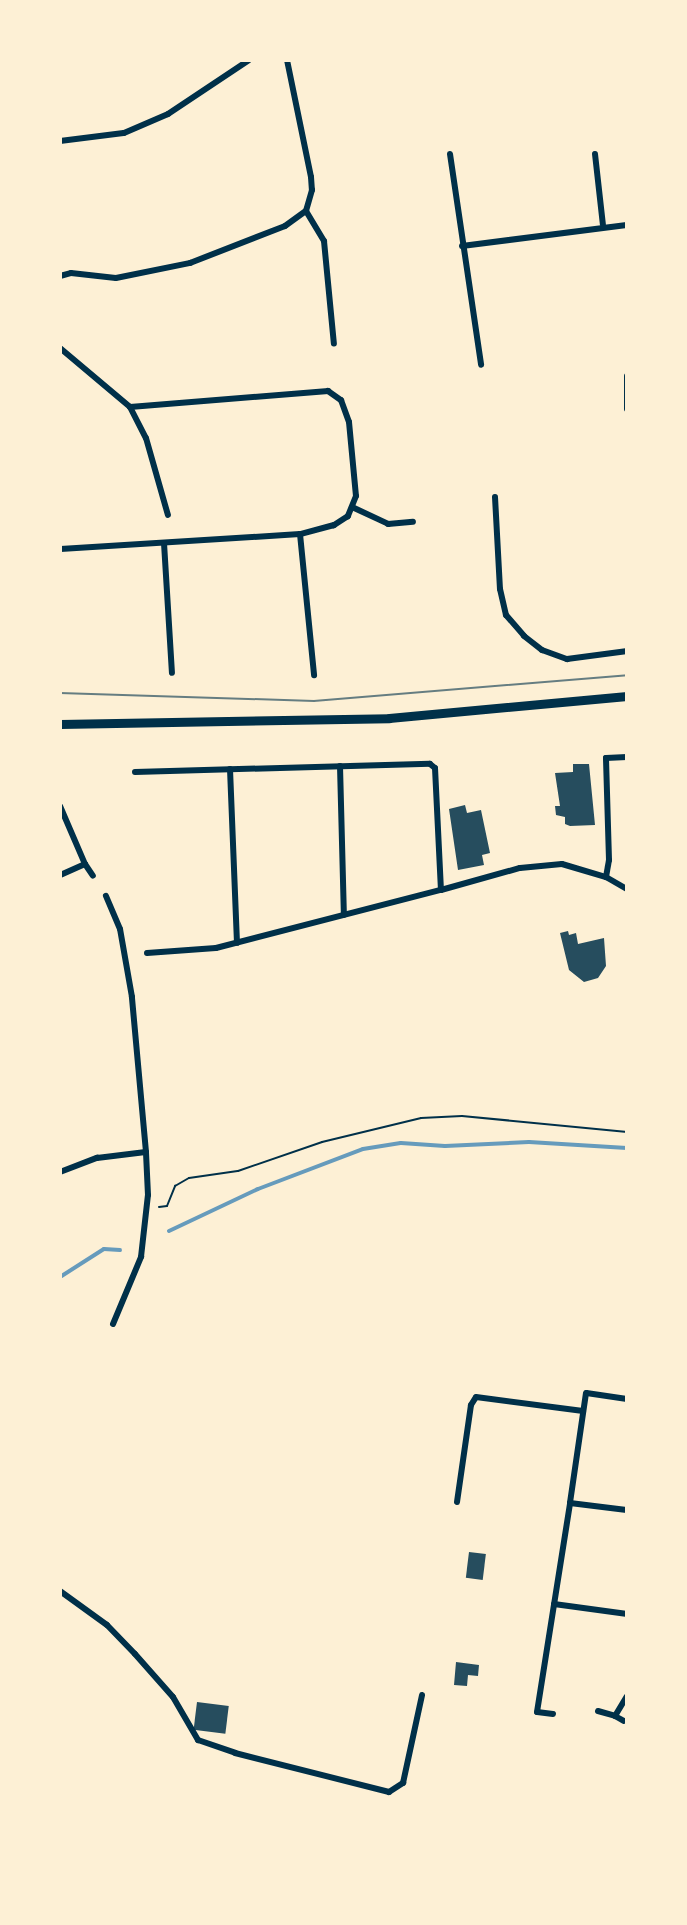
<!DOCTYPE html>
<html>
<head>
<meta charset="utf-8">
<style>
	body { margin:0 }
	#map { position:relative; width:687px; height:1925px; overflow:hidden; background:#fdf0d5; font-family:Cabin,sans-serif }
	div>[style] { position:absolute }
	.stream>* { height:4px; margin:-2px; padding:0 2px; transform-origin:2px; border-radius:2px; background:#669bbc }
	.building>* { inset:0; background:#264d5e; transform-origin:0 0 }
	.path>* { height:2px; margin:-1px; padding:0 1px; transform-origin:1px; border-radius:1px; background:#003049 }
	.minor>* { height:6px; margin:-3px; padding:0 3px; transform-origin:3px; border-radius:3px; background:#003049 }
	.tertiary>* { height:9px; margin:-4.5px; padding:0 4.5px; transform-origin:4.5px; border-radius:4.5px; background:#003049 }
	.tram>* { height:1.5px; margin:-0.75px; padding:0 0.75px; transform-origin:0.75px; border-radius:0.75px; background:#657d81 }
	span { translate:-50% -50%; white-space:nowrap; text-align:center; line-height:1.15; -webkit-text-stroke:6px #fdf0d5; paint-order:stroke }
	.frame { position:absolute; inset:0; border:62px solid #fdf0d5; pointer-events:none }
</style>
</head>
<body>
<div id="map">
	<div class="stream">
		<i style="left:169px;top:1231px;width:98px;rotate:-25.3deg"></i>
		<i style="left:258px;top:1189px;width:112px;rotate:-20.9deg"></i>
		<i style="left:363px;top:1149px;width:38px;rotate:-9deg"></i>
		<i style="left:401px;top:1143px;width:44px;rotate:3.9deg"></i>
		<i style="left:445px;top:1146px;width:84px;rotate:-2.7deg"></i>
		<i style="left:529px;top:1142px;width:98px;rotate:3.5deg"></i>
		<i style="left:60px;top:1277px;width:52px;rotate:-32.5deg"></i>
		<i style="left:104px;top:1249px;width:16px;rotate:4deg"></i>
	</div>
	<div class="building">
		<i style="clip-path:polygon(573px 764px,589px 764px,595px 825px,570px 826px,565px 824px,565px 817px,556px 815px,555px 806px,560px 806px,555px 773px,573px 772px)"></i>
		<i style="clip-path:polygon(465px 805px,467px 813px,481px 810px,490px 853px,482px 855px,484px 865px,458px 870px,449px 809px)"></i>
		<i style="clip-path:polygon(568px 931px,569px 935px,576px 933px,578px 944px,604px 938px,606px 966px,598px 978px,584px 982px,569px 970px,560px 933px)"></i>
		<i style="left:469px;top:1552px;width:17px;height:26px;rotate:7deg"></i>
		<i style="clip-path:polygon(456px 1662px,479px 1665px,478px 1676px,468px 1675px,467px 1686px,454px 1685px)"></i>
		<i style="left:197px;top:1702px;width:32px;height:28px;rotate:7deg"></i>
	</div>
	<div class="path">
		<i style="left:159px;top:1207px;width:8px;rotate:-7deg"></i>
		<i style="left:167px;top:1206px;width:22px;rotate:-68deg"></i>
		<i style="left:175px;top:1186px;width:16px;rotate:-30deg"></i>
		<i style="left:189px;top:1178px;width:49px;rotate:-8.1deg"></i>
		<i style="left:238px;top:1171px;width:89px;rotate:-19deg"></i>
		<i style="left:322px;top:1142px;width:102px;rotate:-13.6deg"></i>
		<i style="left:421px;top:1118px;width:41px;rotate:-2.8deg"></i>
		<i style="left:462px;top:1116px;width:166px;rotate:5.5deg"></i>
	</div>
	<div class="minor">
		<i style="left:287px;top:60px;width:119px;rotate:78.4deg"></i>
		<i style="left:311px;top:177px;width:13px;rotate:86deg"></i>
		<i style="left:312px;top:190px;width:22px;rotate:106deg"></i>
		<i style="left:60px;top:141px;width:64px;rotate:-7.1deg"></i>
		<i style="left:124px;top:133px;width:48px;rotate:-23.4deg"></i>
		<i style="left:168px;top:114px;width:97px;rotate:-33.7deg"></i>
		<i style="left:450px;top:154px;width:213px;rotate:81.6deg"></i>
		<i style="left:595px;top:154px;width:71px;rotate:83.6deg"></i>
		<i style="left:306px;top:211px;width:35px;rotate:59deg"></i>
		<i style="left:324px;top:241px;width:103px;rotate:84.5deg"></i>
		<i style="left:462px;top:246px;width:166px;rotate:-7.3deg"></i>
		<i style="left:60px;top:276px;width:11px;rotate:-15deg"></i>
		<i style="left:71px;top:273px;width:45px;rotate:6.3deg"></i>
		<i style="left:116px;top:278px;width:76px;rotate:-11.5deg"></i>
		<i style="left:190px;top:263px;width:102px;rotate:-21.3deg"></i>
		<i style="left:285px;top:226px;width:26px;rotate:-36deg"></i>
		<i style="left:60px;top:348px;width:92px;rotate:40.1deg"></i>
		<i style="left:130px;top:407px;width:199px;rotate:-4.6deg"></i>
		<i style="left:328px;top:391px;width:16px;rotate:35deg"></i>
		<i style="left:341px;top:400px;width:23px;rotate:70deg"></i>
		<i style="left:349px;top:422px;width:74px;rotate:84.6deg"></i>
		<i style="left:356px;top:496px;width:22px;rotate:112deg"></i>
		<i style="left:348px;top:516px;width:17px;rotate:147deg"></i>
		<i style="left:334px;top:525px;width:35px;rotate:165deg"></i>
		<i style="left:300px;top:534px;width:240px;rotate:176.4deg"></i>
		<i style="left:627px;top:376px;width:33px;rotate:90deg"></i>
		<i style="left:130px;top:407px;width:35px;rotate:63deg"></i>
		<i style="left:146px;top:438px;width:80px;rotate:74.1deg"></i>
		<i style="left:495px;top:497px;width:92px;rotate:86.9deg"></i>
		<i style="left:500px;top:589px;width:27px;rotate:77deg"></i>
		<i style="left:506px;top:615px;width:28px;rotate:49deg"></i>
		<i style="left:524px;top:636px;width:23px;rotate:38deg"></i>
		<i style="left:542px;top:650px;width:27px;rotate:20deg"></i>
		<i style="left:567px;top:659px;width:61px;rotate:-7.6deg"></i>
		<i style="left:352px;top:507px;width:40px;rotate:25deg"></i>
		<i style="left:388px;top:524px;width:25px;rotate:-5deg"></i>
		<i style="left:300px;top:534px;width:142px;rotate:84.3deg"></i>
		<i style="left:164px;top:543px;width:130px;rotate:86.5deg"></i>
		<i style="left:340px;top:766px;width:149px;rotate:88.5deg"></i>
		<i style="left:230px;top:769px;width:174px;rotate:87.7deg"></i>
		<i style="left:135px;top:772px;width:295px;rotate:-1.6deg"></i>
		<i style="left:430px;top:764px;width:6px;rotate:39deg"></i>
		<i style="left:435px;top:768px;width:122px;rotate:87.2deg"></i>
		<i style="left:441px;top:890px;width:82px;rotate:-15.6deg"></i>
		<i style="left:520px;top:868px;width:42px;rotate:-5.4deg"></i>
		<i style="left:562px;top:864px;width:46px;rotate:16.5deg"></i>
		<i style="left:606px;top:877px;width:24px;rotate:30deg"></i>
		<i style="left:60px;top:806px;width:63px;rotate:66.7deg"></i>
		<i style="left:85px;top:864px;width:27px;rotate:156deg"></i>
		<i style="left:85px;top:864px;width:14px;rotate:56deg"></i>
		<i style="left:606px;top:877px;width:17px;rotate:-80deg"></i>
		<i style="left:609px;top:860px;width:102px;rotate:-91.7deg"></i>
		<i style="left:606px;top:758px;width:21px;rotate:-3deg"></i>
		<i style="left:147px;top:953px;width:69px;rotate:-4.1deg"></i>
		<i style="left:216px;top:948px;width:232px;rotate:-14.5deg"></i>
		<i style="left:60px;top:1172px;width:40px;rotate:-21deg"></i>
		<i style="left:97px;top:1158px;width:49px;rotate:-7deg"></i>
		<i style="left:146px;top:1152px;width:156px;rotate:-95.2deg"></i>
		<i style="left:132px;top:997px;width:69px;rotate:-100deg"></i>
		<i style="left:120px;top:929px;width:36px;rotate:-113deg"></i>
		<i style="left:113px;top:1324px;width:73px;rotate:-67.3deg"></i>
		<i style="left:141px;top:1257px;width:62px;rotate:-83.6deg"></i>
		<i style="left:148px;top:1195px;width:43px;rotate:-92.7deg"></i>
		<i style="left:627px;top:1399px;width:41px;rotate:-171.7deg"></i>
		<i style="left:586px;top:1393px;width:111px;rotate:98.3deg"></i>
		<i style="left:570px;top:1503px;width:57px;rotate:7deg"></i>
		<i style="left:457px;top:1502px;width:98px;rotate:-81.8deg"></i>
		<i style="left:471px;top:1405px;width:9px;rotate:-58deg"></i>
		<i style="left:476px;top:1397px;width:108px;rotate:7.5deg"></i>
		<i style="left:60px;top:1591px;width:58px;rotate:35.9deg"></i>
		<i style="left:107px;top:1625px;width:40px;rotate:46deg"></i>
		<i style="left:135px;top:1654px;width:57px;rotate:48.5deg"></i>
		<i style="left:173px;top:1697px;width:50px;rotate:59.8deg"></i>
		<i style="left:198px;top:1740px;width:39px;rotate:19deg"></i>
		<i style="left:235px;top:1753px;width:159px;rotate:14.2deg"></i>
		<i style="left:389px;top:1792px;width:17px;rotate:-33deg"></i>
		<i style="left:403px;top:1783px;width:90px;rotate:-77.8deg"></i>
		<i style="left:554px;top:1604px;width:74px;rotate:7.8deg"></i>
		<i style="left:598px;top:1711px;width:18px;rotate:16deg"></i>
		<i style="left:615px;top:1716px;width:23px;rotate:-59deg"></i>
		<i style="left:553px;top:1714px;width:16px;rotate:-173deg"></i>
		<i style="left:537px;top:1712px;width:212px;rotate:-81deg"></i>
		<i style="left:615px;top:1716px;width:10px;rotate:29deg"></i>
	</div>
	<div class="tertiary">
		<i style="left:60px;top:724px;width:329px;rotate:-1deg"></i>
		<i style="left:389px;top:718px;width:239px;rotate:-5.3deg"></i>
	</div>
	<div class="tram">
		<i style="left:60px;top:693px;width:254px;rotate:1.8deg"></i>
		<i style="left:314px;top:701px;width:314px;rotate:-4.7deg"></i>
	</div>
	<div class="frame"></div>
</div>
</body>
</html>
